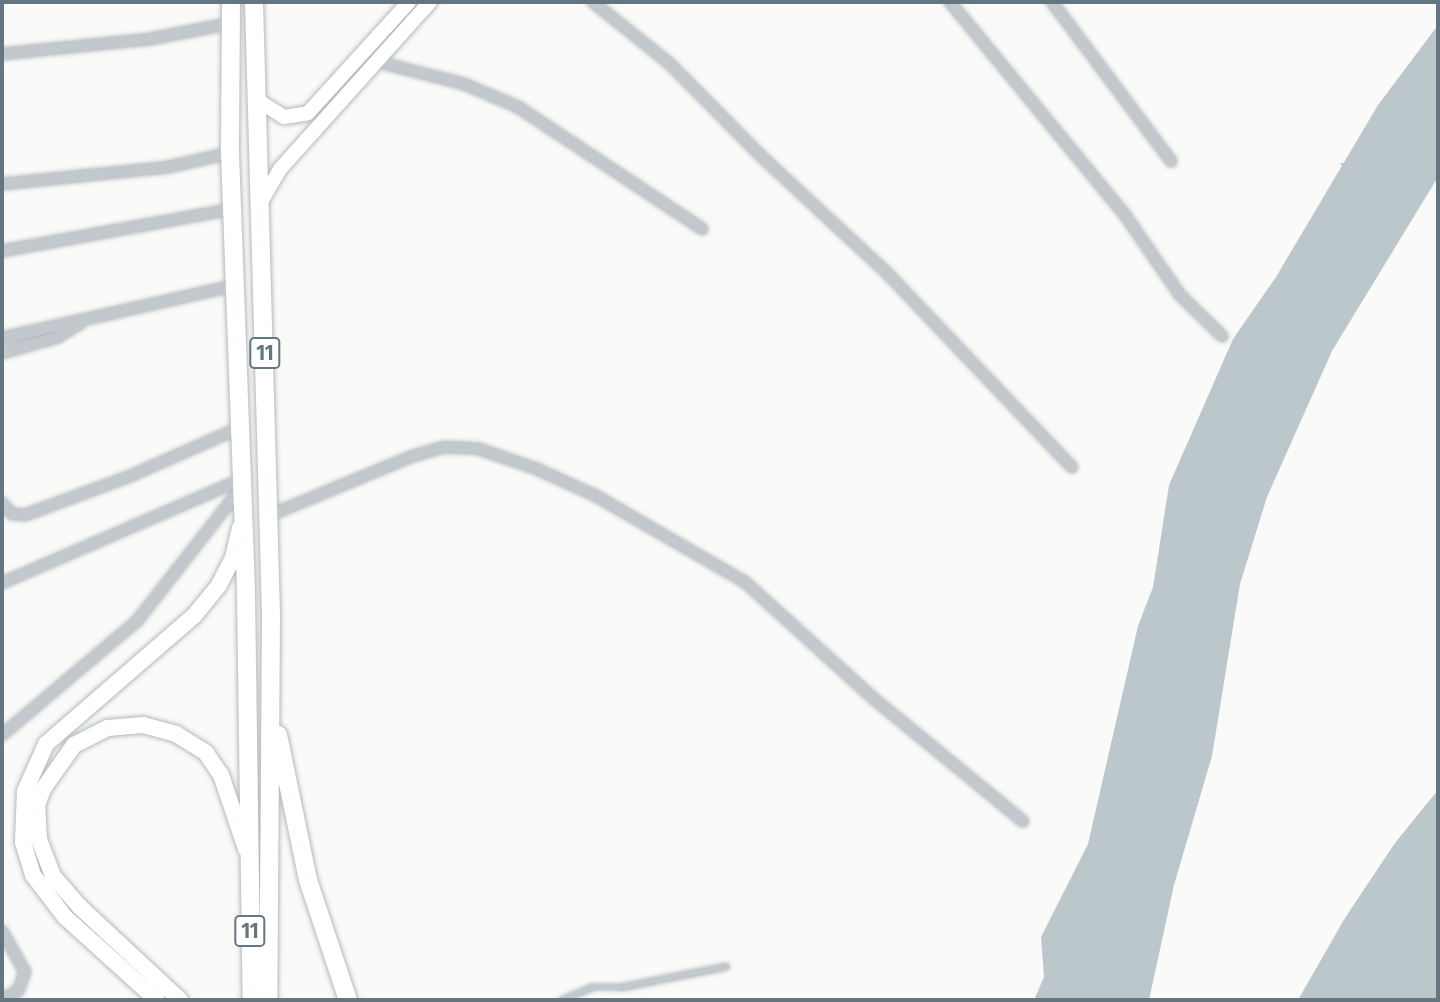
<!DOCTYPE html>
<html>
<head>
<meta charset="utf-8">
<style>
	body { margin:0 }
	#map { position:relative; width:1440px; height:1002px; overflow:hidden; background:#fafaf8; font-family:"Fira Sans Condensed",sans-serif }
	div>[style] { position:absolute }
	.water>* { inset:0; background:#bbc7cb }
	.path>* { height:2px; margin-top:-1px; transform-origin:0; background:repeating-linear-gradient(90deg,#bbbfc2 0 3.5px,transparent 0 7px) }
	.roads { filter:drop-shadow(0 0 2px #b3babf) drop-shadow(0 0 2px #b3babf) }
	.lane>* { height:4.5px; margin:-2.25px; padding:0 2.25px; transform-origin:2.25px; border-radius:2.25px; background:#c3c8cc }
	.street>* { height:10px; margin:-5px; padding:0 5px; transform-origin:5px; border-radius:5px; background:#c3c8cc }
	.secondary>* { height:14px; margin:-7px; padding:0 7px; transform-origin:7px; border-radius:7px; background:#fff }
	.primary>* { height:16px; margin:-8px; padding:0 8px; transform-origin:8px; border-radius:8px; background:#fff }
	.highway>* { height:18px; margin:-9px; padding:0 9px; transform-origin:9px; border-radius:9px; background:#fff }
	span { translate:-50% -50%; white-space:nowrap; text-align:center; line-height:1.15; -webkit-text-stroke:7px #fff; paint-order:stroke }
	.shield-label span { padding:2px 5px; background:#fff; border:2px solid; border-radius:5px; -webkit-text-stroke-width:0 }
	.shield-label { font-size:21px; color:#657683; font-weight:700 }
	.frame { position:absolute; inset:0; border:4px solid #657683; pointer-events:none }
</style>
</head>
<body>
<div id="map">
	<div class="water">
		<i style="clip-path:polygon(1438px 25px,1438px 177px,1332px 351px,1267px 497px,1240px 584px,1212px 756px,1174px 885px,1149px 1000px,1034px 1000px,1044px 977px,1041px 937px,1088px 844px,1138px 626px,1153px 587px,1169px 485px,1233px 339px,1276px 277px,1378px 105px)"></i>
		<i style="clip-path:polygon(1438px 790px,1438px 1000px,1298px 1000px,1345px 918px,1395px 843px)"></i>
	</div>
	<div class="path">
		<i style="left:1341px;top:163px;width:16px;rotate:47deg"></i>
	</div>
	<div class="roads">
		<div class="lane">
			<i style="left:561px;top:1000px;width:34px;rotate:-23deg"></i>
			<i style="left:592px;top:987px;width:29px"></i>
			<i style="left:621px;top:987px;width:107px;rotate:-11.3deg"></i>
		</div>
		<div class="street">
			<i style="left:593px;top:2px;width:97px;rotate:38.8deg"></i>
			<i style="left:669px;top:63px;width:129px;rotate:45.3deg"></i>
			<i style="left:760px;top:155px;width:173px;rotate:42.9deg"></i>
			<i style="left:887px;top:273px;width:268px;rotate:46.4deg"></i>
			<i style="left:950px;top:2px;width:276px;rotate:50.6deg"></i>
			<i style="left:1125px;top:215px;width:97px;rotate:55.5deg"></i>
			<i style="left:1180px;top:295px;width:59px;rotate:44.3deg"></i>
			<i style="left:1052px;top:2px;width:199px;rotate:53.2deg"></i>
			<i style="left:2px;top:54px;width:149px;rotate:-5.8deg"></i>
			<i style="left:150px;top:39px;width:84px;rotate:-11deg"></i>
			<i style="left:378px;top:62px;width:89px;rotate:14.3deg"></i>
			<i style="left:464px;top:84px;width:59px;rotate:23.1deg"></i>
			<i style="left:518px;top:107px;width:221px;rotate:33.5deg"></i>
			<i style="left:2px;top:184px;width:167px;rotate:-5.8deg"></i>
			<i style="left:168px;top:167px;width:64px;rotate:-12.7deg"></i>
			<i style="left:2px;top:251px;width:234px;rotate:-10.3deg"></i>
			<i style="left:2px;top:338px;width:237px;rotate:-12.7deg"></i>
			<i style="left:2px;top:353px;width:58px;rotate:-15.9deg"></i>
			<i style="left:58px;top:337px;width:28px;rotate:-32deg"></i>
			<i style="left:2px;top:503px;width:15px;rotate:48deg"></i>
			<i style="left:12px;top:514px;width:13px;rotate:4deg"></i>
			<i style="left:25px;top:515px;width:110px;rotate:-20.3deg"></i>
			<i style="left:128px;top:477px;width:121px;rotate:-23.8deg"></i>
			<i style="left:268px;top:516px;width:157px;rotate:-22.5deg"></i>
			<i style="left:413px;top:456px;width:33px;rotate:-16deg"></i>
			<i style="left:445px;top:447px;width:34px;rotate:3deg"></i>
			<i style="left:479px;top:449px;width:61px;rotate:19deg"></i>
			<i style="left:537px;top:469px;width:65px;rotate:24.6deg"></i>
			<i style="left:596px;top:496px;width:172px;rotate:30deg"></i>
			<i style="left:745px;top:582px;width:173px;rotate:42.2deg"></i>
			<i style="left:873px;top:698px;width:194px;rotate:39.4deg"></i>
			<i style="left:2px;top:583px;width:259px;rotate:-23.4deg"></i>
			<i style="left:2px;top:735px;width:177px;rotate:-40.2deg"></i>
			<i style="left:137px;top:621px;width:167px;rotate:-52deg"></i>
			<i style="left:2px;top:931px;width:47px;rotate:60.7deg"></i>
			<i style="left:25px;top:972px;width:20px;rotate:110deg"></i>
			<i style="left:18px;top:991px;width:18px;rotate:153deg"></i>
		</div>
		<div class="secondary">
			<i style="left:257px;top:100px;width:32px;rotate:32deg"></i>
			<i style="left:284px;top:117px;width:24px;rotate:-9deg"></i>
			<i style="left:308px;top:113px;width:150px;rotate:-47.7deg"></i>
			<i style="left:261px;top:202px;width:39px;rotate:-60deg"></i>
			<i style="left:281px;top:168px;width:223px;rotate:-48.1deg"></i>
		</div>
		<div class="primary">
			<i style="left:157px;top:1000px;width:124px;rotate:-137.9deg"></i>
			<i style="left:65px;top:917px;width:53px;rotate:-127.3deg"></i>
			<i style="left:33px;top:875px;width:34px;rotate:-107deg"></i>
			<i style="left:23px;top:842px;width:51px;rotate:-87.8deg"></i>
			<i style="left:25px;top:791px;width:51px;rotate:-65.9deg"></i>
			<i style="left:46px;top:744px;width:196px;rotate:-40.9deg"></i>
			<i style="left:194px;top:616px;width:40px;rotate:-51deg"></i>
			<i style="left:219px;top:585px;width:30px;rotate:-63deg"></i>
			<i style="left:233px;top:558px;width:31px;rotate:-77deg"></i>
			<i style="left:180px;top:1000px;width:138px;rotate:-137.1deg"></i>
			<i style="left:79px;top:906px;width:40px;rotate:-131deg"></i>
			<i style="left:53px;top:876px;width:39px;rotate:-111deg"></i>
			<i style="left:39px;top:840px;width:34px;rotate:-93deg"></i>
			<i style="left:37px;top:806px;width:18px;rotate:-71deg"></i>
			<i style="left:43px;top:789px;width:54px;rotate:-54.8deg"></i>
			<i style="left:74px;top:745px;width:38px;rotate:-27deg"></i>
			<i style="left:108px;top:728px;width:35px;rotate:-5deg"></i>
			<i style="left:143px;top:725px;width:34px;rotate:15deg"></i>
			<i style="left:176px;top:734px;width:36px;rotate:32deg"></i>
			<i style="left:206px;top:753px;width:27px;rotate:56deg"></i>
			<i style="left:221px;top:775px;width:78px;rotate:71.3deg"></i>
		</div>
		<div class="highway">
			<i style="left:231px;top:2px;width:151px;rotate:90.4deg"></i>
			<i style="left:230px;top:153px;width:441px;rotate:87.9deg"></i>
			<i style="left:246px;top:594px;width:406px;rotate:89.2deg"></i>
			<i style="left:254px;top:2px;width:614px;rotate:88.41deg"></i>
			<i style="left:271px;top:616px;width:384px;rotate:90.4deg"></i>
			<i style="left:278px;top:735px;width:148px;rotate:78.3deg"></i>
			<i style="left:308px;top:880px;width:126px;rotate:71.6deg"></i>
		</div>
	</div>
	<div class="shield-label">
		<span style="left:265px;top:353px">11</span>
		<span style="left:250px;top:931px">11</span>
	</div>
	<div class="frame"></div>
</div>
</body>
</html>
